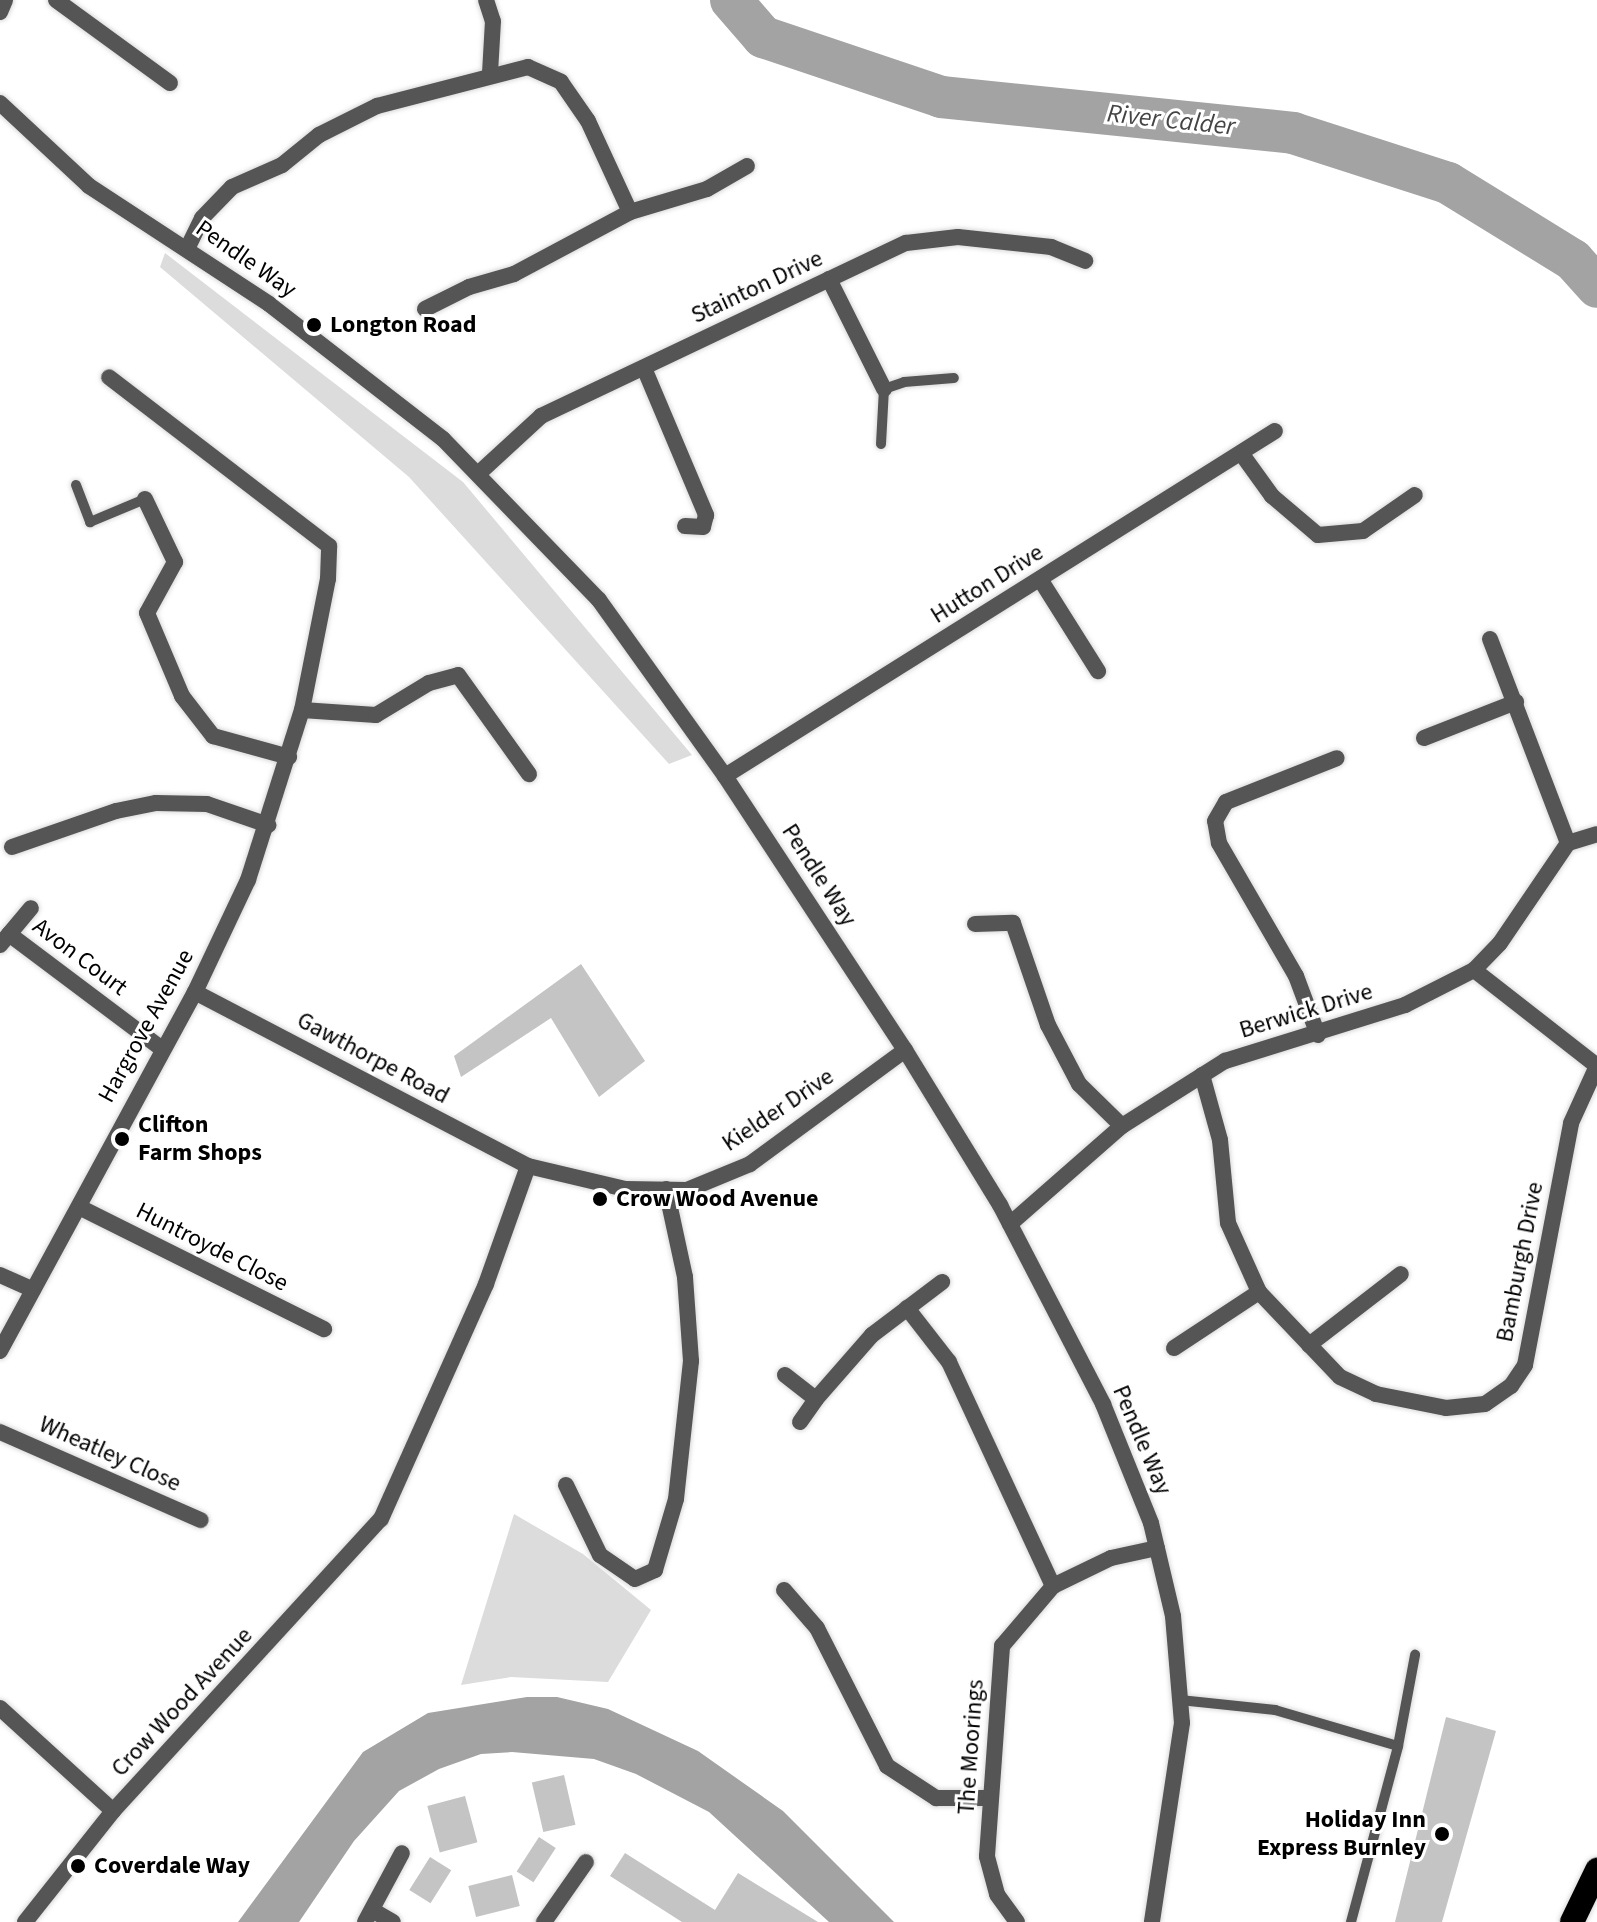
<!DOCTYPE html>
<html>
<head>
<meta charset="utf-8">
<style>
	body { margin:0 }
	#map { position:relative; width:1597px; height:1922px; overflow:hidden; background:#fff; font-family:"Source Sans 3",sans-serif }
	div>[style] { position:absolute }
	.green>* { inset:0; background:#dcdcdc }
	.water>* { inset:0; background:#a3a3a3 }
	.river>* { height:42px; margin:-21px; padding:0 21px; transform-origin:21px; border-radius:21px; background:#a3a3a3 }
	.building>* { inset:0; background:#c4c4c4; transform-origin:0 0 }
	.roads { filter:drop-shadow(0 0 2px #dbdbdb) drop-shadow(0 0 2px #dbdbdb) }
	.lane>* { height:10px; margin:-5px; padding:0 5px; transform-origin:5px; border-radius:5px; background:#555 }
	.street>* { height:16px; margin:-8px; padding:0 8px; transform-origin:8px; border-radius:8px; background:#555 }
	.highway>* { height:24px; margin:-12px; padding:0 12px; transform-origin:12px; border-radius:12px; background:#000 }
	.dots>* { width:22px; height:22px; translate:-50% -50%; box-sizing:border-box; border:4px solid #fff; border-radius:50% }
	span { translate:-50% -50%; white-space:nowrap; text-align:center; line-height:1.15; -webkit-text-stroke:6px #fff; paint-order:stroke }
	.street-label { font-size:24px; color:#000 }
	.poi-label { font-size:24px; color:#000; font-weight:700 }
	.left { translate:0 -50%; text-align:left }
	.right { translate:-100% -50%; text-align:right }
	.water-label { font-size:26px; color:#444; font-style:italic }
</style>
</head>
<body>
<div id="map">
	<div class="green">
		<i style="clip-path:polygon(165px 253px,463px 482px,692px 755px,669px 764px,409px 477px,160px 267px)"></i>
		<i style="clip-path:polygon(514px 1514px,583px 1554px,651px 1610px,608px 1682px,511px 1677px,461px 1685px)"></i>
	</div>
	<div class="water">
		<i style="clip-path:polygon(527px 1697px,557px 1697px,608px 1709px,698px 1751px,783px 1811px,894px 1922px,829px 1922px,709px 1812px,636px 1774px,594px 1759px,512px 1752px,481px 1754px,439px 1769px,399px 1791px,354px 1841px,299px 1922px,238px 1922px,363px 1752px,428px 1713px)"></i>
	</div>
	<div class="river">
		<i style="left:731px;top:0;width:49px;rotate:49.1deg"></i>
		<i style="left:763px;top:37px;width:188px;rotate:18.6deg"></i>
		<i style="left:941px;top:97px;width:354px;rotate:5.8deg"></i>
		<i style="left:1293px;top:133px;width:163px;rotate:17.9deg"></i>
		<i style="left:1448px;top:183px;width:147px;rotate:31.6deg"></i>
		<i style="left:1573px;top:260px;width:36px;rotate:48deg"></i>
	</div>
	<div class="building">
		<i style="clip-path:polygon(581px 964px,645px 1061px,599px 1097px,551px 1018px,461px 1077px,454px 1056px)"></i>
		<i style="clip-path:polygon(1446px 1717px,1496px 1731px,1442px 1922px,1395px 1922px)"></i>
		<i style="left:564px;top:1775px;width:51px;height:33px;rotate:77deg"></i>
		<i style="left:465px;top:1796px;width:48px;height:39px;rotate:75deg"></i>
		<i style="left:539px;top:1837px;width:20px;height:41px;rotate:33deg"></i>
		<i style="clip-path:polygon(625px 1853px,715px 1910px,738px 1873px,818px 1922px,682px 1922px,610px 1876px)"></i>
		<i style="left:430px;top:1857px;width:25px;height:39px;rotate:32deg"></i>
		<i style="left:512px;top:1875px;width:32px;height:45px;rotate:76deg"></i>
	</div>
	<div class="roads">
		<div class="lane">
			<i style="left:881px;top:444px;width:55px;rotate:-86.9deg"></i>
			<i style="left:884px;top:389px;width:21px;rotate:-19deg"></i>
			<i style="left:904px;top:382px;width:50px;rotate:-4.6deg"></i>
			<i style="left:76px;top:485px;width:40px;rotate:69deg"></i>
			<i style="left:90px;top:522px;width:60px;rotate:-22.7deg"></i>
			<i style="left:1180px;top:1700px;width:96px;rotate:6deg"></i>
			<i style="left:1275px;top:1710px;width:128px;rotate:16.3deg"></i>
			<i style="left:1398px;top:1746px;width:93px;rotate:-79.4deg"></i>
			<i style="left:1351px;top:1922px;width:182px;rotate:-75deg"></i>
		</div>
		<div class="street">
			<i style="left:56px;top:0;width:141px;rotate:36.1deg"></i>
			<i style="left:486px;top:0;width:22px;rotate:72deg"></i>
			<i style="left:493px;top:21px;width:52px;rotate:93.3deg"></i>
			<i style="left:0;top:12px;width:13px;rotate:-67deg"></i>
			<i style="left:0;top:103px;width:122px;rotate:43deg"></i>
			<i style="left:89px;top:186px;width:215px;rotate:33.2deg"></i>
			<i style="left:269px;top:304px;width:220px;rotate:37.8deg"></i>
			<i style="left:443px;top:439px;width:224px;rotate:45.9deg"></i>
			<i style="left:599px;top:600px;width:216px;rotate:54.4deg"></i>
			<i style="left:725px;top:776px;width:328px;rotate:56.7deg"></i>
			<i style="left:905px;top:1050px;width:182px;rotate:58.5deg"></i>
			<i style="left:1000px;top:1205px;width:224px;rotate:62.6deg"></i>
			<i style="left:1103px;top:1404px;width:128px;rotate:68deg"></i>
			<i style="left:1151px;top:1523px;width:96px;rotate:76.7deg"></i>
			<i style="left:1173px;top:1616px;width:107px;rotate:85.2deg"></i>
			<i style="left:1182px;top:1723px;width:201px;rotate:98.6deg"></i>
			<i style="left:188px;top:247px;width:32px;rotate:-64deg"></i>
			<i style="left:202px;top:218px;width:43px;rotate:-45.9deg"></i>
			<i style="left:232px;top:187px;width:55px;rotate:-23.7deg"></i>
			<i style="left:282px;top:165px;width:48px;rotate:-39deg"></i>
			<i style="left:319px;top:135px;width:65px;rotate:-26.6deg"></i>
			<i style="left:377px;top:106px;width:156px;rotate:-14.5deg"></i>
			<i style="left:528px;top:67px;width:36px;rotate:24deg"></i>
			<i style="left:561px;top:82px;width:47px;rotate:55.3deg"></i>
			<i style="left:588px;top:121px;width:100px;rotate:65.2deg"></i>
			<i style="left:829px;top:279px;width:123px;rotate:63.4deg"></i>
			<i style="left:425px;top:309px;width:49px;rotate:-26.6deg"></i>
			<i style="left:469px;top:287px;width:47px;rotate:-16.1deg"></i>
			<i style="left:514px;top:274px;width:132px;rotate:-28.1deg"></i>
			<i style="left:630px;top:212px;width:80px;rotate:-16.6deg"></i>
			<i style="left:707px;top:189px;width:46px;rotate:-29.9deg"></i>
			<i style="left:644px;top:368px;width:160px;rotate:67.1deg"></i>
			<i style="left:706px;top:515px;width:12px;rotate:104deg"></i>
			<i style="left:703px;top:527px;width:18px;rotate:-177deg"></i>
			<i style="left:1241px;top:453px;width:53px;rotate:54.2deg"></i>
			<i style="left:1272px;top:496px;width:60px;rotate:40.3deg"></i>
			<i style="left:1318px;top:535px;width:45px;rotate:-5.1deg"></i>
			<i style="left:1363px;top:531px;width:63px;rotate:-34.7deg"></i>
			<i style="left:478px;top:474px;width:86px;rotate:-42.6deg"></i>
			<i style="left:541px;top:416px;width:404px;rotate:-25.4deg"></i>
			<i style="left:906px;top:243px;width:52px;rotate:-6.6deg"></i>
			<i style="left:958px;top:237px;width:94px;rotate:6.1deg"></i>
			<i style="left:1051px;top:247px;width:37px;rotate:22deg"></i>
			<i style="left:145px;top:499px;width:70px;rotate:64.5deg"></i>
			<i style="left:175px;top:562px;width:58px;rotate:118.8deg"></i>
			<i style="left:147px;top:613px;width:90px;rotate:67.1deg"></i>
			<i style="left:182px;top:696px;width:51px;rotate:52.2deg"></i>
			<i style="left:213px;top:736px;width:79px;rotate:15.4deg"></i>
			<i style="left:1040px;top:579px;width:109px;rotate:57.8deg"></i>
			<i style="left:1490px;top:639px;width:218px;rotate:69.1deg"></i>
			<i style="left:302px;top:710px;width:74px;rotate:3.9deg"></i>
			<i style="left:376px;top:715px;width:62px;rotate:-31.1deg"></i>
			<i style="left:429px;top:683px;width:30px;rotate:-15deg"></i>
			<i style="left:458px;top:675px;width:122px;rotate:54.4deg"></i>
			<i style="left:1424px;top:738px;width:99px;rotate:-21.4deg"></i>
			<i style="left:725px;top:776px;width:649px;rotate:-32.1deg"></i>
			<i style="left:12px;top:847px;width:110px;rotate:-19.1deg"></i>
			<i style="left:116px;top:811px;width:41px;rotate:-11.3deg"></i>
			<i style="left:156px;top:803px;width:51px;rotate:1.1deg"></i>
			<i style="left:207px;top:804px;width:65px;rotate:19deg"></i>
			<i style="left:975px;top:924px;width:38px;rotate:-2deg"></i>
			<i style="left:1013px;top:923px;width:108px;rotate:71.1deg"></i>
			<i style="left:1048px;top:1025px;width:67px;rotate:62.3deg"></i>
			<i style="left:1079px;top:1084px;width:60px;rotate:44.3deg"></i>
			<i style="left:9px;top:934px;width:190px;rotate:36.9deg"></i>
			<i style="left:0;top:945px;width:48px;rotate:-50deg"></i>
			<i style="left:195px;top:992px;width:376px;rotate:27.6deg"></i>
			<i style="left:528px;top:1166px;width:100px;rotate:13.3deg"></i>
			<i style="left:625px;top:1189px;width:62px;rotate:0.9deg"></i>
			<i style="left:687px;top:1190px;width:68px;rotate:-22.4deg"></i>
			<i style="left:750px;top:1164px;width:192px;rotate:-36.3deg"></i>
			<i style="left:1318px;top:1035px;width:63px;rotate:-110.4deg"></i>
			<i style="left:1296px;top:976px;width:154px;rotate:-120.1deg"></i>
			<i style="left:1219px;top:843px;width:22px;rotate:-100deg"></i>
			<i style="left:1215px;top:821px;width:22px;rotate:-60deg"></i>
			<i style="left:1226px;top:802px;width:119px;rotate:-21.6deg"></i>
			<i style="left:1202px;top:1075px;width:67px;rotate:74.5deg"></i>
			<i style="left:1220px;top:1140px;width:83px;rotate:84.5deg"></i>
			<i style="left:1228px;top:1223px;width:76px;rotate:65.8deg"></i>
			<i style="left:1259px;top:1292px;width:117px;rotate:46.4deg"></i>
			<i style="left:1340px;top:1377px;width:40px;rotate:25deg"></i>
			<i style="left:1376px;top:1394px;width:71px;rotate:11.3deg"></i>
			<i style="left:1446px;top:1408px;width:39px;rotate:-6deg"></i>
			<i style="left:1485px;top:1404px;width:32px;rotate:-35deg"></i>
			<i style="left:1511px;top:1386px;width:25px;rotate:-56deg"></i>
			<i style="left:1525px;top:1365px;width:246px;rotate:-79.2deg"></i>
			<i style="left:1571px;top:1123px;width:63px;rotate:-65.5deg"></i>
			<i style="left:1597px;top:1066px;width:156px;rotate:-142deg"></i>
			<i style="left:79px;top:1207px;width:274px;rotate:26.5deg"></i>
			<i style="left:1010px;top:1224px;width:149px;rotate:-41.2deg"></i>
			<i style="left:1122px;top:1126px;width:122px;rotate:-32.3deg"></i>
			<i style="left:1225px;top:1061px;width:189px;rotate:-17.3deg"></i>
			<i style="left:1405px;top:1005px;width:77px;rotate:-26.9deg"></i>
			<i style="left:1474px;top:970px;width:37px;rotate:-46deg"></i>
			<i style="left:1500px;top:943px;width:121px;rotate:-55.8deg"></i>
			<i style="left:1568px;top:843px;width:30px;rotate:-17deg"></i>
			<i style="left:0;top:1275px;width:36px;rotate:24deg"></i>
			<i style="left:907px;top:1308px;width:68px;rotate:52.1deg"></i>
			<i style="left:949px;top:1362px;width:247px;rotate:65.1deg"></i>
			<i style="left:1309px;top:1345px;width:116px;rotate:-37.7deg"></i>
			<i style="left:1174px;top:1348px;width:102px;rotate:-33.4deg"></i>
			<i style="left:0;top:1351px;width:409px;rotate:-61.5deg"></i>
			<i style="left:195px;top:992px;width:124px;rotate:-64.7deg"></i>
			<i style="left:248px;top:880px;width:178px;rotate:-72.4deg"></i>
			<i style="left:302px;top:710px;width:134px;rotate:-78.8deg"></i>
			<i style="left:328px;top:579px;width:33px;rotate:-88deg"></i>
			<i style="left:329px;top:546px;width:277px;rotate:-142.5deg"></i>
			<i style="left:785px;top:1375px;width:39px;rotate:38deg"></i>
			<i style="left:816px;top:1399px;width:85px;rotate:-48.8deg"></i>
			<i style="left:872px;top:1335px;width:88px;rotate:-37.1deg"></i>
			<i style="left:800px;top:1422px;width:28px;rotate:-55deg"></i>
			<i style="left:0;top:1432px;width:219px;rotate:23.7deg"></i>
			<i style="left:566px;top:1485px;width:78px;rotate:64.1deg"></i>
			<i style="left:600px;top:1555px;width:42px;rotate:34.4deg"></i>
			<i style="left:635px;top:1579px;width:22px;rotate:-24deg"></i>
			<i style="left:655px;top:1570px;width:74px;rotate:-73.5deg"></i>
			<i style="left:676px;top:1499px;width:139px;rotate:-83.8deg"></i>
			<i style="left:691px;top:1361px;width:84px;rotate:-94.1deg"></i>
			<i style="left:685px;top:1277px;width:90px;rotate:-102.2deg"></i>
			<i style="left:784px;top:1590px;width:50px;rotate:49deg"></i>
			<i style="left:817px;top:1628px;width:155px;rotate:63.1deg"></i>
			<i style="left:887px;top:1766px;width:59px;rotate:33.1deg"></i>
			<i style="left:936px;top:1798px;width:54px"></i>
			<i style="left:0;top:1708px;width:153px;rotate:42.3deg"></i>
			<i style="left:372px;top:1910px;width:24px;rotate:30deg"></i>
			<i style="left:25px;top:1922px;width:142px;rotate:-51.6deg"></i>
			<i style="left:113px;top:1811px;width:396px;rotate:-47.5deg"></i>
			<i style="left:381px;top:1519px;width:257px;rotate:-65.9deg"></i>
			<i style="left:486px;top:1284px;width:125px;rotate:-70.4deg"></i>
			<i style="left:365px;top:1922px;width:78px;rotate:-61.8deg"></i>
			<i style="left:544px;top:1922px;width:73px;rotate:-55deg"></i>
			<i style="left:1017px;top:1922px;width:34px;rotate:-126deg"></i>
			<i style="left:997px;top:1894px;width:39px;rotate:-105deg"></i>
			<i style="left:987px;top:1856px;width:211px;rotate:-85.9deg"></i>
			<i style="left:1002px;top:1646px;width:79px;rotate:-49.6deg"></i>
			<i style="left:1053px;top:1586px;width:64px;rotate:-25.8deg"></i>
			<i style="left:1111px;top:1558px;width:47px;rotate:-12.3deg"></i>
		</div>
		<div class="highway">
			<i style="left:1572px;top:1922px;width:58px;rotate:-64.3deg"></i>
		</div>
	</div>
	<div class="dots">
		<i style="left:314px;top:325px;background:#000"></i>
		<i style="left:122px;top:1139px;background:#000"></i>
		<i style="left:600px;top:1199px;background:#000"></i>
		<i style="left:1442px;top:1834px;background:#000"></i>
		<i style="left:78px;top:1866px;background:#000"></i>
	</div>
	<div class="street-label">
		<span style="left:246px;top:259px;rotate:35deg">Pendle Way</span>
		<span style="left:757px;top:287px;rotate:-25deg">Stainton Drive</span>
		<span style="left:987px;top:584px;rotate:-32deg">Hutton Drive</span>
		<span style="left:819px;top:875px;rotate:57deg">Pendle Way</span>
		<span style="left:80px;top:957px;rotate:37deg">Avon Court</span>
		<span style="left:1306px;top:1011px;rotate:-17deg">Berwick Drive</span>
		<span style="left:146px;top:1026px;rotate:-61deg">Hargrove Avenue</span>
		<span style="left:373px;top:1058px;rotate:28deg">Gawthorpe Road</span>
		<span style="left:778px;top:1110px;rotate:-34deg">Kielder Drive</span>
		<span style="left:212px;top:1247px;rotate:27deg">Huntroyde Close</span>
		<span style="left:1520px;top:1262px;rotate:-79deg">Bamburgh Drive</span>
		<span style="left:1142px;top:1440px;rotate:67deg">Pendle Way</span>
		<span style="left:110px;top:1454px;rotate:24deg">Wheatley Close</span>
		<span style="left:182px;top:1702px;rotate:-47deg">Crow Wood Avenue</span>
		<span style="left:971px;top:1747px;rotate:-86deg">The Moorings</span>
	</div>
	<div class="poi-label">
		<span class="left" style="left:330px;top:325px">Longton Road</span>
		<span class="left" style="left:138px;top:1139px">Clifton<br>Farm Shops</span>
		<span class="left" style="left:616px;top:1199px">Crow Wood Avenue</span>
		<span class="right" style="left:1426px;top:1834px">Holiday Inn<br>Express Burnley</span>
		<span class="left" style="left:94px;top:1866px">Coverdale Way</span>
	</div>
	<div class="water-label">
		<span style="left:1171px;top:120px;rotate:6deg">River Calder</span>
	</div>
</div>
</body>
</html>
